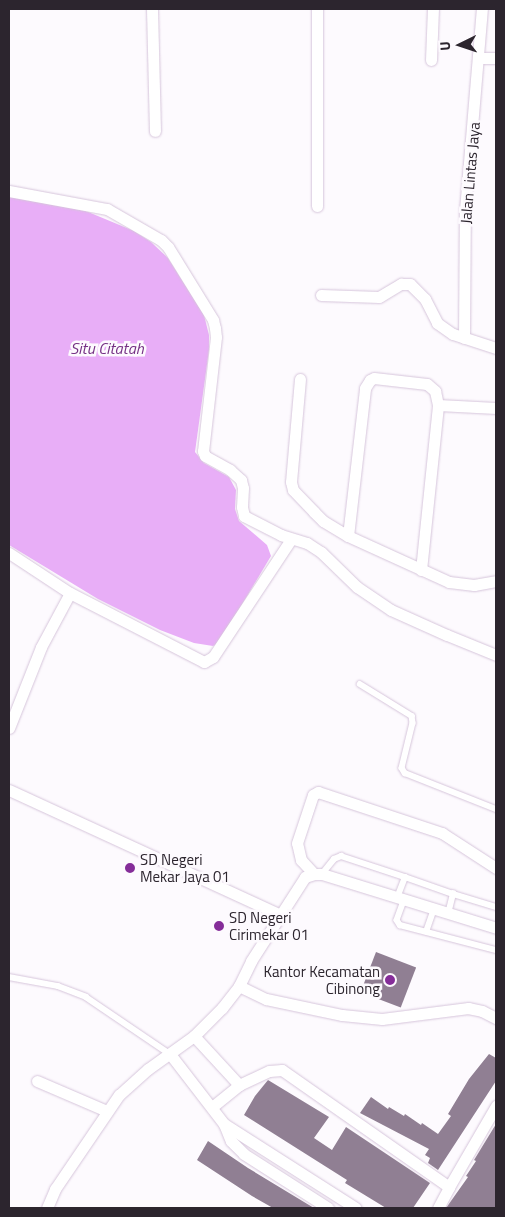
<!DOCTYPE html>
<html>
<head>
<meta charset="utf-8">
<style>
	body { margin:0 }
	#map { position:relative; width:505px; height:1217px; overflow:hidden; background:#fdfafe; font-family:"Titillium Web",sans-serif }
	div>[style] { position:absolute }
	.water>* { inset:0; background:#e8aef7 }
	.building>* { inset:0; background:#907f93; transform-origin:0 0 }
	.roads { filter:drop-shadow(0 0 1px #d6c5db) drop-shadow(0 0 1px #d6c5db) }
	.service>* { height:5.5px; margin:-2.75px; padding:0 2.75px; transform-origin:2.75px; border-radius:2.75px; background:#fff }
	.minor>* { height:11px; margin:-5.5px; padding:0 5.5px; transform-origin:5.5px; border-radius:5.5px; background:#fff }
	.dots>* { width:14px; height:14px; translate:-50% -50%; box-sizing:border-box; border:2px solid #fdfafe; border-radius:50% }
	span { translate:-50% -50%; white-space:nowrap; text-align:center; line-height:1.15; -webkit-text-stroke:5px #fdfafe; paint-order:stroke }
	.street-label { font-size:15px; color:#2c252e }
	.poi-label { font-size:15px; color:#2c252e }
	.left { translate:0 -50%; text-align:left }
	.right { translate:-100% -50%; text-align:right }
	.water-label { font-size:16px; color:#753184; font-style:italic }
	.frame { position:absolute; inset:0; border:10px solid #2c252e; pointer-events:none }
	.north { position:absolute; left:435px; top:20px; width:50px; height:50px; -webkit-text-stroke:4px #fdfafe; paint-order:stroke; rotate:266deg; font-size:14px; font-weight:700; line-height:20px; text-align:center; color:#2c252e }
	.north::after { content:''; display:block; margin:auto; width:18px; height:22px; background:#2c252e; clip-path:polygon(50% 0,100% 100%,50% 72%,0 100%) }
</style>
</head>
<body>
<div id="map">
	<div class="water">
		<i style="clip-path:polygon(9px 196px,81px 209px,134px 231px,151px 242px,168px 258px,204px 315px,209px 335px,209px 350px,195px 452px,204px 463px,229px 477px,236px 490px,235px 509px,239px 521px,267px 545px,271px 556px,219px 643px,213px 646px,194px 643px,160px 630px,98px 599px,9px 545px)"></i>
	</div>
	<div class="building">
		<i style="left:376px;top:952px;width:43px;height:43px;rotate:21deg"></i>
		<i style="clip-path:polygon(489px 1054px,496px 1058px,496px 1081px,438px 1170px,428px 1163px,430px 1158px,425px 1155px,429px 1149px,360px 1113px,371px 1097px,388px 1109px,389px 1107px,404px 1116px,405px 1114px,421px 1125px,422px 1123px,438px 1134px,451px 1116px,448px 1114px,469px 1079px)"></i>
		<i style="clip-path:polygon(268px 1080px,329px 1117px,314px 1138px,332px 1150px,346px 1127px,430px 1183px,413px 1208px,386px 1208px,345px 1183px,347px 1180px,244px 1115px,255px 1096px)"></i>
		<i style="clip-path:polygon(496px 1124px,496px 1208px,446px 1208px,468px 1177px,466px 1176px,476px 1161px,474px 1160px)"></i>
		<i style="clip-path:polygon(208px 1141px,248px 1168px,314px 1208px,273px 1208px,252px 1196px,197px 1160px)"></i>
	</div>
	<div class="roads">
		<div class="service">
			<i style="left:360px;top:684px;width:61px;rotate:31.6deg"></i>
			<i style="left:412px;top:716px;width:7px;rotate:82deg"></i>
			<i style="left:413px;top:723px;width:46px;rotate:103.7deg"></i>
			<i style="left:402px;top:768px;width:6px;rotate:59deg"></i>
			<i style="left:405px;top:773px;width:98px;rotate:21.6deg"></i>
			<i style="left:322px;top:874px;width:19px;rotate:-51deg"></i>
			<i style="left:334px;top:859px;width:8px;rotate:-23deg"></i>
			<i style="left:341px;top:856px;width:67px;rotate:18.2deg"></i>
			<i style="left:397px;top:898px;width:22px;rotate:-69deg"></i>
			<i style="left:405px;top:877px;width:51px;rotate:19.5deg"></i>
			<i style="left:404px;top:901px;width:20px;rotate:110deg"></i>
			<i style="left:397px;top:920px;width:6px;rotate:59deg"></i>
			<i style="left:400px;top:925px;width:99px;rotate:14.6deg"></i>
			<i style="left:448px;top:914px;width:21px;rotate:-76deg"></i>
			<i style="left:453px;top:894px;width:45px;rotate:16.8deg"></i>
			<i style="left:426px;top:932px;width:24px;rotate:-71deg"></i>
			<i style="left:9px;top:977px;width:50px;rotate:10.4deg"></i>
			<i style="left:58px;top:986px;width:30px;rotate:21deg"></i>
			<i style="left:86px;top:997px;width:102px;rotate:34.2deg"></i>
		</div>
		<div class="minor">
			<i style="left:152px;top:9px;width:122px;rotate:88.6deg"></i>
			<i style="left:478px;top:58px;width:18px"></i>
			<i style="left:431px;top:60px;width:51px;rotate:-87.8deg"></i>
			<i style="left:9px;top:191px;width:100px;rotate:10.4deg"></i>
			<i style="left:107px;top:209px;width:62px;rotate:29.9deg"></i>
			<i style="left:161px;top:240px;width:10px;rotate:45deg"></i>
			<i style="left:168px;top:247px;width:86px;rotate:58.3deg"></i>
			<i style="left:213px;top:320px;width:8px;rotate:76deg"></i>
			<i style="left:215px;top:328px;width:9px;rotate:84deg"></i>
			<i style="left:216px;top:337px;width:115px;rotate:96.5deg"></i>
			<i style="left:203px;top:451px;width:5px;rotate:68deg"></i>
			<i style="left:205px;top:456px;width:29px;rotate:29deg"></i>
			<i style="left:230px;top:470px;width:15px;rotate:42deg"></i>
			<i style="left:241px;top:480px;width:8px;rotate:76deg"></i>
			<i style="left:243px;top:488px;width:19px;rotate:93deg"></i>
			<i style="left:242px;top:507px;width:9px;rotate:77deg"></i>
			<i style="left:244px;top:516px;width:42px;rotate:27.2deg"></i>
			<i style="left:281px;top:535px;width:27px;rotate:17deg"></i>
			<i style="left:307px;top:543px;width:17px;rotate:33deg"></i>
			<i style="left:321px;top:552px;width:50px;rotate:44.2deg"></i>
			<i style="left:357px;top:587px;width:41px;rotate:34.1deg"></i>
			<i style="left:391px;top:610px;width:61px;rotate:24.1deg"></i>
			<i style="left:447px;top:635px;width:53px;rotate:22.2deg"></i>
			<i style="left:317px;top:206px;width:197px;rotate:-90deg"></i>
			<i style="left:321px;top:295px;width:58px;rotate:2deg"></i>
			<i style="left:379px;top:297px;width:26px;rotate:-31deg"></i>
			<i style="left:401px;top:284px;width:9px"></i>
			<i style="left:410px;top:284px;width:21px;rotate:45deg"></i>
			<i style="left:425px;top:299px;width:27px;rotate:63deg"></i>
			<i style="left:437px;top:323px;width:19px;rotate:35deg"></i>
			<i style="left:453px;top:334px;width:45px;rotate:18deg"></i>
			<i style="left:464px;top:338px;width:128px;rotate:-89.6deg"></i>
			<i style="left:465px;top:210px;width:202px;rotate:-85.2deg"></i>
			<i style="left:300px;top:379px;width:103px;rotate:95deg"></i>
			<i style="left:291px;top:482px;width:8px;rotate:76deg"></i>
			<i style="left:293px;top:490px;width:30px;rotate:46deg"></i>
			<i style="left:314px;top:512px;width:13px;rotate:45deg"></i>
			<i style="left:323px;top:521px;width:29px;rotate:31deg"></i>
			<i style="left:348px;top:536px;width:111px;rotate:24.5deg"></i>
			<i style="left:449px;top:582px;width:25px;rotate:7deg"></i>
			<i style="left:474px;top:585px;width:22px;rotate:-10deg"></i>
			<i style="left:348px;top:536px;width:149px;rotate:-83.4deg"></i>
			<i style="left:365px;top:388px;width:9px;rotate:-58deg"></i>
			<i style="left:370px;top:380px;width:4px;rotate:-27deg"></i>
			<i style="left:374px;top:378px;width:53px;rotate:6.5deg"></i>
			<i style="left:427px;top:384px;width:11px;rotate:41deg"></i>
			<i style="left:435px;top:391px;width:14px;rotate:78deg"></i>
			<i style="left:438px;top:405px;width:58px;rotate:3deg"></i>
			<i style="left:9px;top:553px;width:73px;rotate:33.3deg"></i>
			<i style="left:70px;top:593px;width:151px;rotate:27.2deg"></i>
			<i style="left:204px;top:662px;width:10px;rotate:-29deg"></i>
			<i style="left:213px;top:657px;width:141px;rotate:-56.5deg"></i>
			<i style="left:421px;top:570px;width:166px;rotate:-84.1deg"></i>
			<i style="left:9px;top:728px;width:87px;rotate:-68.4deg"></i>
			<i style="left:41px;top:647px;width:61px;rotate:-61.8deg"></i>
			<i style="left:9px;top:790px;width:299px;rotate:24.7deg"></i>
			<i style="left:314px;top:874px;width:19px;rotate:-133deg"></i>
			<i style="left:301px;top:860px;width:17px;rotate:-103deg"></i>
			<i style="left:297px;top:843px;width:51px;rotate:-71.6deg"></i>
			<i style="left:313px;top:795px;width:6px;rotate:-31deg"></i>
			<i style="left:318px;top:792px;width:131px;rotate:18.3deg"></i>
			<i style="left:442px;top:833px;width:64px;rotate:32.9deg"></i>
			<i style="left:239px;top:986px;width:30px;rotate:26deg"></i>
			<i style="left:266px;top:999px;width:78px;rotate:11.9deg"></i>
			<i style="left:342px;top:1015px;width:40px;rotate:5.7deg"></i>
			<i style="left:382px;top:1019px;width:87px;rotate:-7.3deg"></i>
			<i style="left:468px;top:1008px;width:14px;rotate:12deg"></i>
			<i style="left:482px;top:1011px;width:16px;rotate:27deg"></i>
			<i style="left:194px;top:1036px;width:67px;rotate:47.4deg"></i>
			<i style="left:170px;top:1054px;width:88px;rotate:52.4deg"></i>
			<i style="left:224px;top:1124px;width:18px;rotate:68deg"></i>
			<i style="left:231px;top:1141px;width:18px;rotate:45deg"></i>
			<i style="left:244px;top:1154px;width:100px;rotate:32.7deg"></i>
			<i style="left:37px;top:1081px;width:76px;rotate:23.2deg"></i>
			<i style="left:212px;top:1107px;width:35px;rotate:-39deg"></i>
			<i style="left:239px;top:1085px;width:33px;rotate:-25deg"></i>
			<i style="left:269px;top:1071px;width:13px;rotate:-4deg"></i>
			<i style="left:282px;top:1070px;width:204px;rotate:35deg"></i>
			<i style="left:449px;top:1187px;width:94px;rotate:-59.9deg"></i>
			<i style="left:224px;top:1124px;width:156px;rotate:32.5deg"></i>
			<i style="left:47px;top:1208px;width:21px;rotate:-67deg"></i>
			<i style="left:55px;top:1189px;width:114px;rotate:-55.8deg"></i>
			<i style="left:119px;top:1095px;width:39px;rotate:-42deg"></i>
			<i style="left:148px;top:1069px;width:57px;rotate:-35.7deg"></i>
			<i style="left:194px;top:1036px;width:40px;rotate:-45deg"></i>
			<i style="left:222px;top:1008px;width:28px;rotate:-52deg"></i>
			<i style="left:239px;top:986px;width:28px;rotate:-64deg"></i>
			<i style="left:251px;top:961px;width:100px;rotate:-57.3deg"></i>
			<i style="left:305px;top:877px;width:9px;rotate:-18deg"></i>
			<i style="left:314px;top:874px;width:8px"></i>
			<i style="left:322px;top:874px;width:182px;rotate:17.2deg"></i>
			<i style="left:438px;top:1208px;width:24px;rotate:-62deg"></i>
		</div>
	</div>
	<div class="dots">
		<i style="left:130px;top:868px;background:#852d99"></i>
		<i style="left:219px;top:926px;background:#852d99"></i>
		<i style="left:390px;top:980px;background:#852d99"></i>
	</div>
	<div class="street-label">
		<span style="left:470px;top:173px;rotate:-85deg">Jalan Lintas Jaya</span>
	</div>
	<div class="poi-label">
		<span class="left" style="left:140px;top:868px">SD Negeri<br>Mekar Jaya 01</span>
		<span class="left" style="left:229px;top:926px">SD Negeri<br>Cirimekar 01</span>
		<span class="right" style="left:380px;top:980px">Kantor Kecamatan<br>Cibinong</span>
	</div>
	<div class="water-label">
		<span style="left:107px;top:348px">Situ Citatah</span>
	</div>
	<div class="frame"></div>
	<div class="north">U</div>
</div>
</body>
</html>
